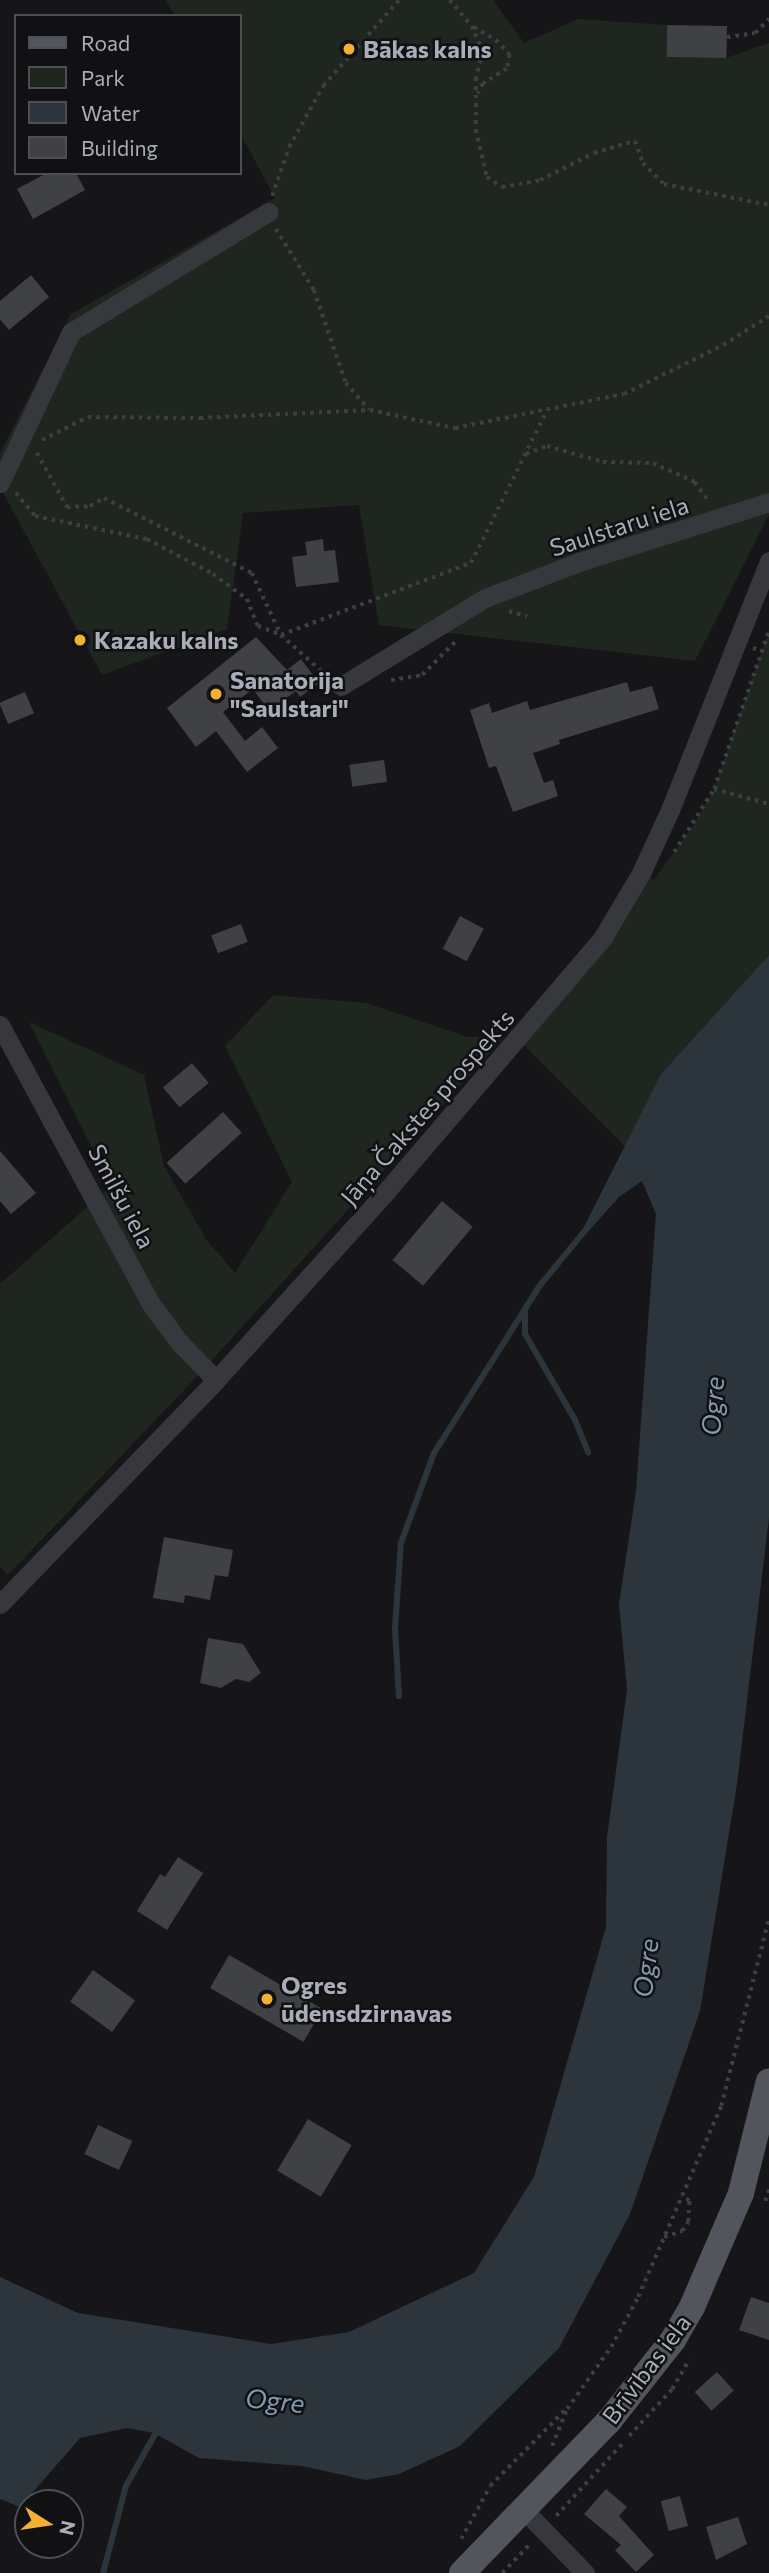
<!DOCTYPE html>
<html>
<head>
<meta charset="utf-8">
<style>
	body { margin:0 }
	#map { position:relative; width:769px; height:2573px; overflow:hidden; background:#161618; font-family:Commissioner,sans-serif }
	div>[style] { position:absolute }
	.green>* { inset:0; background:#1e261f }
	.water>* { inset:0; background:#2c353c }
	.stream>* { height:6px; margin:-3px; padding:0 3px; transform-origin:3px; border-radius:3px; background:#2c353c }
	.building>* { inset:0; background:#404145; transform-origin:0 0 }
	.path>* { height:3.5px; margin-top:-1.75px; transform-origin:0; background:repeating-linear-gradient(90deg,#3d3f44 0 3.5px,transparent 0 8.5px) }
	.minor>* { height:19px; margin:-9.5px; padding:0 9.5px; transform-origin:9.5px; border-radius:9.5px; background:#37383d }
	.major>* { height:26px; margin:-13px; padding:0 13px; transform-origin:13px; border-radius:13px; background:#53555c }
	.dots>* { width:19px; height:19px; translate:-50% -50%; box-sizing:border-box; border:4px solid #111113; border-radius:50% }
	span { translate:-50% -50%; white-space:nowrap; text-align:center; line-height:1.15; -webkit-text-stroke:5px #111113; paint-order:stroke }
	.poi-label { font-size:24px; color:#a8adb8; font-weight:700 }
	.left { translate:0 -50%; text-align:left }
	.street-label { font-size:24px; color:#a8adb8 }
	.water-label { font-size:26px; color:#7f9bb3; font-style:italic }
	.legend { position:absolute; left:14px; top:14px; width:228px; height:161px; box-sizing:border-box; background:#111113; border:2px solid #4d4f55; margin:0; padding:9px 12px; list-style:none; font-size:21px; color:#a8adb8 }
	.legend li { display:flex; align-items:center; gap:14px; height:35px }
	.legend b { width:35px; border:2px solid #4d4f55 }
	.north { position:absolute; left:14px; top:2489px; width:70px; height:70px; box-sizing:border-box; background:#111113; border:2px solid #4d4f55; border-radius:50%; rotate:102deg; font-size:19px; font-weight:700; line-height:28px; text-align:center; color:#a8adb8 }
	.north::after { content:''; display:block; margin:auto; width:24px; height:32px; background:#f2b134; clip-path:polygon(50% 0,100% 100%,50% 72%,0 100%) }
</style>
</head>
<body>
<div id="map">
	<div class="green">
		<i style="clip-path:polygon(166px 0,493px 0,524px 43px,578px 19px,667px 25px,666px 57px,726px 58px,769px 43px,769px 515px,695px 661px,379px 625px,359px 505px,243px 513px,227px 629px,102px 675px,0 487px,0 453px,71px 314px,275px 198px,240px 133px,240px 16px,175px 16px)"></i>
		<i style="clip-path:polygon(769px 630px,769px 955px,661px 1074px,625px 1146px,519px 1040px,641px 873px,654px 880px,694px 824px,714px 789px)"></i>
		<i style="clip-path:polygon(273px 995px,366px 1003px,468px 1037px,505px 1036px,205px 1368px,8px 1575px,0 1567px,0 1284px,111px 1186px,29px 1022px,144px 1075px,164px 1166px,206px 1239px,235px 1273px,292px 1182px,225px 1046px)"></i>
	</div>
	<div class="water">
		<i style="clip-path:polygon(769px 955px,769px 1518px,737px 1784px,700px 2011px,630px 2214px,559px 2348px,460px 2446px,399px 2474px,366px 2480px,302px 2466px,199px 2458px,154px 2433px,127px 2428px,80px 2438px,20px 2507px,0 2499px,0 2277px,78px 2313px,271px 2344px,349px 2332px,474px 2273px,534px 2177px,606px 1927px,607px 1837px,627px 1690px,619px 1604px,636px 1491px,656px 1214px,642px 1181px,619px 1197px,586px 1234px,582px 1231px,661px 1074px)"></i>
	</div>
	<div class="stream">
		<i style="left:525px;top:1309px;width:25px;rotate:90deg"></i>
		<i style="left:525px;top:1334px;width:99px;rotate:59.8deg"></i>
		<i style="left:575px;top:1420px;width:35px;rotate:68deg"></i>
		<i style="left:399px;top:1696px;width:68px;rotate:-93.4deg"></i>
		<i style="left:395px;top:1628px;width:85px;rotate:-86deg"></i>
		<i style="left:401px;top:1543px;width:96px;rotate:-69.9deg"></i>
		<i style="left:434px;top:1453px;width:200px;rotate:-57.7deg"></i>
		<i style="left:541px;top:1284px;width:74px;rotate:-50.5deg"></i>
		<i style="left:103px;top:2573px;width:90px;rotate:-75.2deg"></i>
		<i style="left:126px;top:2486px;width:65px;rotate:-60.7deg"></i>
	</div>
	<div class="building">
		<i style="left:667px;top:25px;width:60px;height:32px;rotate:1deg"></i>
		<i style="clip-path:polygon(47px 173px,76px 173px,85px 190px,33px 219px,17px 189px)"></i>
		<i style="clip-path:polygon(31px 275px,49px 297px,9px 330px,0 319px,0 301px)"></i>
		<i style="clip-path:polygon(323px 539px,324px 551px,335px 550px,339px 582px,296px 587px,292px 557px,307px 555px,305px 542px)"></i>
		<i style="clip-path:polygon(256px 637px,287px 670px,301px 659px,319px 683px,300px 697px,296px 691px,269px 711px,253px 689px,223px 712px,245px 741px,262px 727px,278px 748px,247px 772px,216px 731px,196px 747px,167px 708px)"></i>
		<i style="clip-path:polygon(627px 682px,630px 692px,652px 686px,659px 709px,559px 740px,560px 744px,533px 753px,544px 783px,553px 780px,558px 796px,513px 812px,496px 766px,489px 768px,470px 710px,489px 703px,492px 713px,527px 701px,530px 710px)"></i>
		<i style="left:25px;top:692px;width:23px;height:28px;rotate:67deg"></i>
		<i style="left:384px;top:760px;width:22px;height:35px;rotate:82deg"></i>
		<i style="left:460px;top:916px;width:27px;height:37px;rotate:28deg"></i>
		<i style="left:241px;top:924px;width:19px;height:32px;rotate:69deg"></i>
		<i style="left:192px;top:1063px;width:26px;height:38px;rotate:50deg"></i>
		<i style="left:223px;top:1112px;width:28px;height:76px;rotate:48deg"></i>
		<i style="clip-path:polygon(0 1151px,36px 1193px,11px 1214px,0 1201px)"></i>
		<i style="left:442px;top:1201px;width:40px;height:77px;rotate:40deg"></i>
		<i style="clip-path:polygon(164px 1537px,233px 1550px,228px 1577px,215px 1575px,210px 1600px,185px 1595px,184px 1603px,153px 1598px)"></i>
		<i style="clip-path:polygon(208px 1638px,243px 1644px,261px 1673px,249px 1682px,236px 1679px,221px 1688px,200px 1683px)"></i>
		<i style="clip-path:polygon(178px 1857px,203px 1873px,167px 1930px,137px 1911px,160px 1874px,165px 1877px)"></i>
		<i style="left:229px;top:1955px;width:108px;height:38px;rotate:30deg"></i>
		<i style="left:93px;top:1970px;width:52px;height:39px;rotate:36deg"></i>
		<i style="left:308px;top:2119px;width:51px;height:60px;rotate:31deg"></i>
		<i style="left:98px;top:2125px;width:38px;height:32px;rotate:25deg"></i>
		<i style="clip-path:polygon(751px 2297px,769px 2303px,769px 2340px,739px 2330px)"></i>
		<i style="left:717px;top:2372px;width:25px;height:30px;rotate:48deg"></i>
		<i style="clip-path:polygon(606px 2489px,627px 2507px,619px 2516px,654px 2555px,636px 2572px,615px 2550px,621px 2545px,584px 2514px)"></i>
		<i style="left:680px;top:2496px;width:31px;height:20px;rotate:75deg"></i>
		<i style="clip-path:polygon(738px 2517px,747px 2544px,716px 2560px,706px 2527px)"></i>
	</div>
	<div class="path">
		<i style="left:450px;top:0;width:34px;rotate:50deg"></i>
		<i style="left:472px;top:26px;width:28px;rotate:67deg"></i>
		<i style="left:483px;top:52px;width:27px;rotate:105deg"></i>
		<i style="left:476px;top:78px;width:52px;rotate:90deg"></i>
		<i style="left:476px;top:130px;width:48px;rotate:76.8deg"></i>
		<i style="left:487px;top:177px;width:18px;rotate:34deg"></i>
		<i style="left:502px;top:187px;width:39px;rotate:-10deg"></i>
		<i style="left:540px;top:180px;width:60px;rotate:-26.6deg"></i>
		<i style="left:594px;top:153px;width:43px;rotate:-16.3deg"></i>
		<i style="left:635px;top:141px;width:23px;rotate:70deg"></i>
		<i style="left:643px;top:163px;width:30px;rotate:45deg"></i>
		<i style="left:664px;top:184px;width:107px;rotate:11.3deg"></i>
		<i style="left:474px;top:27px;width:26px;rotate:31deg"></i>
		<i style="left:496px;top:40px;width:21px;rotate:47deg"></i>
		<i style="left:510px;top:55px;width:14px;rotate:102deg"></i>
		<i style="left:507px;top:69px;width:28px;rotate:148deg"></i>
		<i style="left:483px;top:84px;width:11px;rotate:117deg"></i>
		<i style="left:727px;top:37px;width:28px;rotate:-8deg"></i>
		<i style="left:755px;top:33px;width:20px;rotate:-45deg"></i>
		<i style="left:272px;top:196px;width:52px;rotate:-70.9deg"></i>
		<i style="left:289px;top:147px;width:70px;rotate:-60.9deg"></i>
		<i style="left:323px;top:86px;width:115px;rotate:-48.5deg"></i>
		<i style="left:276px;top:229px;width:72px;rotate:58.1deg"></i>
		<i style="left:314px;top:290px;width:98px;rotate:71deg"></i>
		<i style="left:346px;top:383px;width:35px;rotate:49deg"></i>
		<i style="left:42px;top:440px;width:51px;rotate:-26.6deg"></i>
		<i style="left:88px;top:417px;width:112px;rotate:0.5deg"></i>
		<i style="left:200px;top:418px;width:170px;rotate:-2.7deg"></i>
		<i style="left:370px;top:410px;width:87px;rotate:12deg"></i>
		<i style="left:455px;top:428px;width:172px;rotate:-11.4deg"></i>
		<i style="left:624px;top:394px;width:110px;rotate:-26.3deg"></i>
		<i style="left:723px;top:345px;width:54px;rotate:-32.2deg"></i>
		<i style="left:37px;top:453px;width:62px;rotate:60.9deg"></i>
		<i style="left:67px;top:507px;width:23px;rotate:-2deg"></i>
		<i style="left:90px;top:506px;width:16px;rotate:-30deg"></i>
		<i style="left:104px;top:498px;width:166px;rotate:26.9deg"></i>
		<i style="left:252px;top:573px;width:68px;rotate:64.9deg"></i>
		<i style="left:281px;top:635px;width:62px;rotate:41.7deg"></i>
		<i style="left:526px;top:454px;width:22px;rotate:-21deg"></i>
		<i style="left:547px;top:446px;width:58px;rotate:15.9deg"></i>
		<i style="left:603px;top:462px;width:50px;rotate:1.1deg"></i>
		<i style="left:653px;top:463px;width:46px;rotate:24.3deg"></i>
		<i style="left:695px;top:482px;width:24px;rotate:55deg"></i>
		<i style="left:16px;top:493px;width:30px;rotate:50deg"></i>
		<i style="left:35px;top:516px;width:114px;rotate:11.6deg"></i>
		<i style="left:147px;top:539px;width:75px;rotate:27.9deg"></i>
		<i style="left:213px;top:574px;width:42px;rotate:36.3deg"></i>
		<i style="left:247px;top:599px;width:29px;rotate:68deg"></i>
		<i style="left:258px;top:626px;width:25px;rotate:21deg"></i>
		<i style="left:281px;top:635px;width:203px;rotate:-20.8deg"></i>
		<i style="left:471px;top:563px;width:171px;rotate:-63.6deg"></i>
		<i style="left:509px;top:611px;width:19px;rotate:16deg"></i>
		<i style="left:753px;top:648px;width:10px;rotate:17deg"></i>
		<i style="left:391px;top:680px;width:31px;rotate:-9deg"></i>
		<i style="left:422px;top:675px;width:48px;rotate:-45deg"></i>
		<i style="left:714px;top:789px;width:57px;rotate:15.3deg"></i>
		<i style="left:674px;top:852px;width:75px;rotate:-57.6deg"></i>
		<i style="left:714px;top:789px;width:168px;rotate:-70.9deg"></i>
		<i style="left:765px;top:2201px;width:12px;rotate:-70deg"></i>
		<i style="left:664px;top:2237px;width:19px;rotate:-18deg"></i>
		<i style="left:682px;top:2231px;width:11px;rotate:-56deg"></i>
		<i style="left:688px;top:2222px;width:21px;rotate:-87deg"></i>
		<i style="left:689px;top:2201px;width:9px;rotate:-144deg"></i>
		<i style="left:629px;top:2436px;width:64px;rotate:-47.5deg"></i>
		<i style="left:672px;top:2389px;width:34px;rotate:-60deg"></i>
		<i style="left:552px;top:2446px;width:40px;rotate:-68deg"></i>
		<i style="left:567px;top:2409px;width:76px;rotate:-54.6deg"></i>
		<i style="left:611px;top:2347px;width:57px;rotate:-61.6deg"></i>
		<i style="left:638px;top:2297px;width:208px;rotate:-66.5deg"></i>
		<i style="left:721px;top:2106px;width:195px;rotate:-75.7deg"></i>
		<i style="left:556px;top:2516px;width:98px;rotate:-47.5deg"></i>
		<i style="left:461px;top:2539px;width:60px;rotate:-61.3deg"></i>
		<i style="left:490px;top:2486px;width:107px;rotate:-45.4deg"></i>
		<i style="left:502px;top:2573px;width:39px;rotate:-46deg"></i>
	</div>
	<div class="minor">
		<i style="left:0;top:483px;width:167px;rotate:-64.8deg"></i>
		<i style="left:71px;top:332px;width:231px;rotate:-31.3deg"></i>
		<i style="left:341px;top:686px;width:169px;rotate:-31.4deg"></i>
		<i style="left:485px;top:598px;width:101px;rotate:-21deg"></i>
		<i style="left:579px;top:562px;width:199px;rotate:-17.5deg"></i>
		<i style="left:0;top:1025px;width:317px;rotate:61.6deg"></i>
		<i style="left:151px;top:1304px;width:47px;rotate:53.6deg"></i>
		<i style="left:179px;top:1342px;width:53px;rotate:45.8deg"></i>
		<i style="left:0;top:1604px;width:311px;rotate:-46deg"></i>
		<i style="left:216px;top:1380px;width:249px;rotate:-47.9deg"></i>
		<i style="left:383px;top:1195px;width:339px;rotate:-49.5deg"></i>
		<i style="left:603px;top:937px;width:74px;rotate:-59.3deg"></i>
		<i style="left:641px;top:873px;width:69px;rotate:-65.3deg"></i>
		<i style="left:670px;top:810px;width:268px;rotate:-68.3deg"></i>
		<i style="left:523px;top:2509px;width:89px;rotate:45.9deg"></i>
	</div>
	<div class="major">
		<i style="left:462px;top:2573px;width:211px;rotate:-46deg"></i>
		<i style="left:609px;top:2421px;width:103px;rotate:-51.7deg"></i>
		<i style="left:673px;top:2340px;width:38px;rotate:-60deg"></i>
		<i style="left:692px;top:2307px;width:124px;rotate:-66.7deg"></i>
		<i style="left:741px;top:2193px;width:115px;rotate:-76deg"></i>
	</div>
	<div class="dots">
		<i style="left:349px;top:49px;background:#f2b134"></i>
		<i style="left:80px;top:640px;background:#f2b134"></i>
		<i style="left:216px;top:694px;background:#f2b134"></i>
		<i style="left:267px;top:1999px;background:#f2b134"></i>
	</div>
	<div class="poi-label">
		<span class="left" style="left:363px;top:49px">Bākas kalns</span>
		<span class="left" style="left:94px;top:640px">Kazaku kalns</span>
		<span class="left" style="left:230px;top:694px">Sanatorija<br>"Saulstari"</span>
		<span class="left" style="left:281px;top:1999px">Ogres<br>ūdensdzirnavas</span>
	</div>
	<div class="street-label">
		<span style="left:619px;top:526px;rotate:-18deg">Saulstaru iela</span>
		<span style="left:427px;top:1107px;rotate:-49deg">Jāņa Čakstes prospekts</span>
		<span style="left:122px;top:1196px;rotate:62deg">Smilšu iela</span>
		<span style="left:646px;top:2369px;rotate:-53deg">Brīvības iela</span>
	</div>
	<div class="water-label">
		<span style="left:712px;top:1406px;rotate:-86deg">Ogre</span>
		<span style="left:645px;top:1968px;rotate:-83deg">Ogre</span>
		<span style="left:275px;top:2400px;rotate:6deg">Ogre</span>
	</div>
	<ul class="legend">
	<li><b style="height:9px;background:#53555c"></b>Road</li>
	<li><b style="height:19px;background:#1e261f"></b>Park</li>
	<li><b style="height:19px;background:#2c353c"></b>Water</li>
	<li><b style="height:19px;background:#404145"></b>Building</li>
	</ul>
	<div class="north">N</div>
</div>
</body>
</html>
